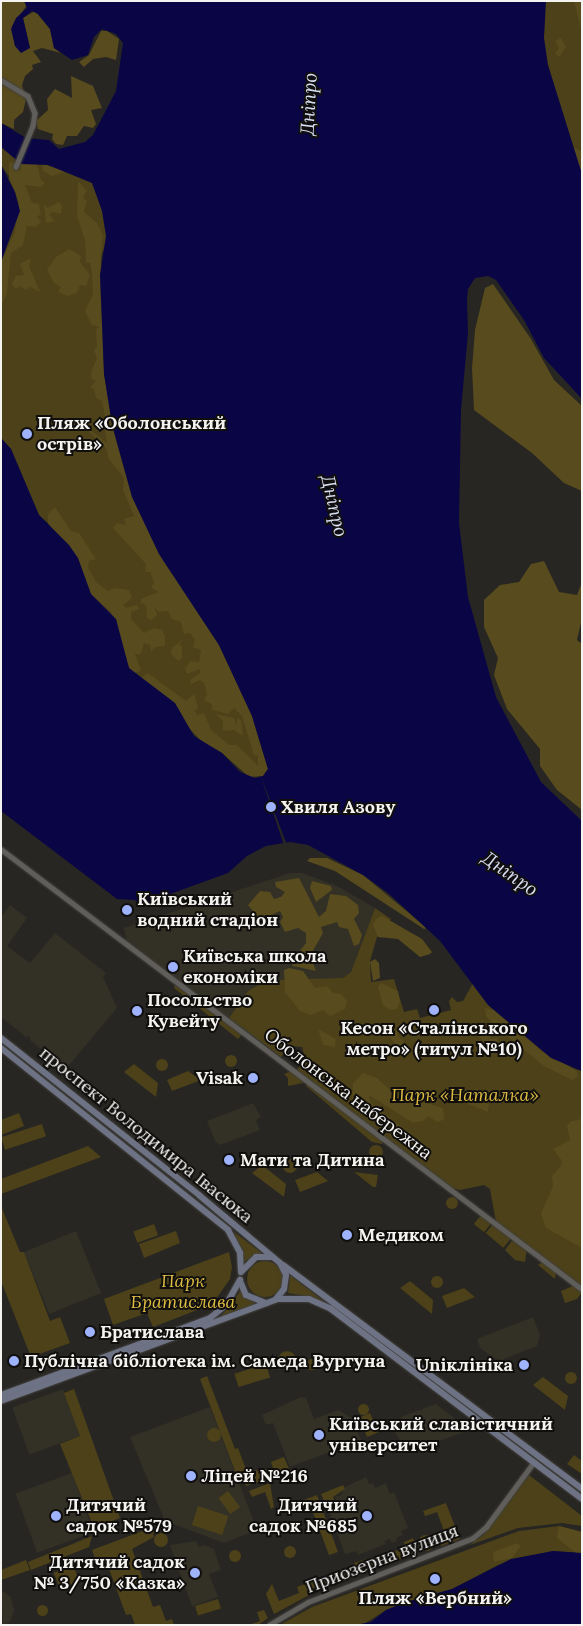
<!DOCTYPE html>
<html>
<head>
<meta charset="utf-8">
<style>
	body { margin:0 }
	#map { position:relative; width:583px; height:1626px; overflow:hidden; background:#282622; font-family:Lora,serif }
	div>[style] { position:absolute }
	.built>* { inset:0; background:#333026; transform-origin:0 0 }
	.green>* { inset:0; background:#4c4118; transform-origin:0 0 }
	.round { border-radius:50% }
	.forest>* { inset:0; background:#584b1d }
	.water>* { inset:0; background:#0a0646 }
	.pier>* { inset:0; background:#282622 }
	.roads { filter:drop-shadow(0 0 1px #42413e) drop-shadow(0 0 1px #42413e) }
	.street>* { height:4.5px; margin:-2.25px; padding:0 2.25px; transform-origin:2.25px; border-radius:2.25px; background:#605e5a }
	.secondary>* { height:6px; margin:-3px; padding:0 3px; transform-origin:3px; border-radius:3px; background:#6d7284 }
	.dots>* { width:14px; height:14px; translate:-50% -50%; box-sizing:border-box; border:2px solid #100f0e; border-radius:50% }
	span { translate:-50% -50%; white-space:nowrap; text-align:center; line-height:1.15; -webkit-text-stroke:4px #100f0e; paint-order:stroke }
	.poi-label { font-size:18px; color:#f4f3f0; font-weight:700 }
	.left { translate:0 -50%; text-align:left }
	.right { translate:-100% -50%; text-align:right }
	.street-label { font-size:18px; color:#f4f3f0 }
	.park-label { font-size:18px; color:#debd43; font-style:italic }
	.water-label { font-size:19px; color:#d7def2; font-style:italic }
	.frame { position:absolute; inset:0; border:2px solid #f4f3f0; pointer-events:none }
</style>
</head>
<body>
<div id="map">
	<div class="built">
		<i style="clip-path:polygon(290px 873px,302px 873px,337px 886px,375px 908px,351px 972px,342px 979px,267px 980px,248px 991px,229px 1018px,127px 943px,124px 928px)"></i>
		<i style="clip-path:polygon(10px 905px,27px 918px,7px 946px,30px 963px,55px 933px,106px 973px,103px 977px,117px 1008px,66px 1069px,54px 1060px,53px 1054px,48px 1055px,30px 1040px,30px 1036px,26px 1037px,1px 1017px,1px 917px)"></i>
		<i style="clip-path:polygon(253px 1103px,261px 1117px,256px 1120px,260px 1130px,220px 1145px,215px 1141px,207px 1121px)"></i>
		<i style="left:76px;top:1231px;width:67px;height:56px;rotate:68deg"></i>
		<i style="clip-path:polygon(533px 1317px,540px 1335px,537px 1346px,502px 1360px,494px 1358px,480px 1348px,477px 1339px)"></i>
		<i style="left:63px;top:1389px;width:50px;height:54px;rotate:70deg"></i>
		<i style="clip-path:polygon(301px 1397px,306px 1398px,314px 1419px,338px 1410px,352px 1418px,361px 1440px,290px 1467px,273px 1423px,266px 1425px,262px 1415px)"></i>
		<i style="clip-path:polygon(436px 1404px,470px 1430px,414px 1450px,398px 1438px,395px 1432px,403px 1424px,401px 1417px)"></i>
		<i style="clip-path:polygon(210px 1407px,257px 1530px,224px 1543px,165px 1521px,130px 1437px)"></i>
		<i style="left:72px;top:1473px;width:63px;height:60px;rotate:70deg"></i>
		<i style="clip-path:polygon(366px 1477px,369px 1484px,373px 1483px,375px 1488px,386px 1483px,390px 1494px,394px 1492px,408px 1528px,401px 1531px,403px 1535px,396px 1538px,397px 1541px,392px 1543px,390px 1539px,384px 1541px,386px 1544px,358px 1555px,356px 1551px,345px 1554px,328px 1509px,337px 1505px,335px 1497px,341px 1495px,345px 1487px)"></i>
		<i style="clip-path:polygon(196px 1541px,199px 1547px,205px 1545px,214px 1549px,221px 1570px,209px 1574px,218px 1597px,192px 1606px,170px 1545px)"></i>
		<i style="clip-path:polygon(1px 1590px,11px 1597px,14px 1611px,10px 1622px,3px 1625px)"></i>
	</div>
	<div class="green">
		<i style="clip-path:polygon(520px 1px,582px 1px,582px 292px)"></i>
		<i style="clip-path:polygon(1px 144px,29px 165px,44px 164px,70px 173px,71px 170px,92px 183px,95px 173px,108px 236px,101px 257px,104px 374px,112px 418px,159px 554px,252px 716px,263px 756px,263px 776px,134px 673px,48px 523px,39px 515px,11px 449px,1px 438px,1px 262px,9px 176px,1px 165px)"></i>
		<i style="clip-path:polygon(375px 908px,391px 919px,377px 937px,370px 961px,371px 982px,394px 979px,404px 1012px,417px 1009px,420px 1018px,451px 1010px,449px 1001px,452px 997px,457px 1002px,463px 1001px,473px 983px,494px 1010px,570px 1068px,582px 1071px,582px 1287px,496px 1222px,490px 1189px,484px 1185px,460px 1190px,451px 1188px,297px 1070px,305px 1058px,302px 1047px,290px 1046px,281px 1057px,229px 1018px,248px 991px,267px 980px,343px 978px,351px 972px)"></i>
		<i style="clip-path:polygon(175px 985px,242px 1034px,238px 1039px,174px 988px)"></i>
		<i class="round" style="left:225px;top:1055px;width:12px;height:12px"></i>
		<i class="round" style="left:156px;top:1059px;width:12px;height:12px"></i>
		<i style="clip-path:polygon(134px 1064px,158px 1083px,156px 1097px,124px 1072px)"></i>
		<i style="clip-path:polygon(188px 1071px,201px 1080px,172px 1091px,167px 1080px)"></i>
		<i style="clip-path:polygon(292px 1071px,305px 1081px,303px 1083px,288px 1086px,288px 1078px,284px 1074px)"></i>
		<i style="clip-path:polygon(308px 1083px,383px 1140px,382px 1144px,372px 1142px,306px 1086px)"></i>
		<i style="clip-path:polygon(19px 1113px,24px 1126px,1px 1135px,1px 1120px)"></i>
		<i style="left:42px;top:1124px;width:13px;height:43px;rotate:72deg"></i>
		<i class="round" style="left:369px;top:1145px;width:14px;height:14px"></i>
		<i style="clip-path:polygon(88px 1146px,101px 1157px,1px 1194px,1px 1179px)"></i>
		<i class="round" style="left:283px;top:1159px;width:14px;height:14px"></i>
		<i style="clip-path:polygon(262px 1165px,286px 1184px,284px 1197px,252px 1173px)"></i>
		<i style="clip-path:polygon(317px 1172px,328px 1181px,300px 1192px,295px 1180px)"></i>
		<i style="clip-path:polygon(354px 1172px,378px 1175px,376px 1187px,373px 1187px)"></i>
		<i class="round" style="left:446px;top:1197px;width:12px;height:12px"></i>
		<i style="clip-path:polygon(1px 1206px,20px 1252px,24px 1252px,50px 1321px,60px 1317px,70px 1343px,31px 1357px,1px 1281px)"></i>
		<i style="left:482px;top:1214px;width:13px;height:13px;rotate:39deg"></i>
		<i style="left:494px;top:1223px;width:23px;height:13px;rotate:40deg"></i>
		<i style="left:154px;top:1224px;width:12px;height:22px;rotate:70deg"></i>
		<i style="clip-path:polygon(176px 1231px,180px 1243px,144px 1258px,139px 1244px)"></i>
		<i style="clip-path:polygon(234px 1232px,262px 1253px,244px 1262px)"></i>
		<i style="clip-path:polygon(514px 1238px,527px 1248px,525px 1262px,515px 1260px,505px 1250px)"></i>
		<i style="clip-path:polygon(229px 1252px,232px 1267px,230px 1279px,216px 1299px,205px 1307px,153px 1327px,147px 1313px,113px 1325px,104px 1299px)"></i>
		<i class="round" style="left:247px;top:1261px;width:36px;height:36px"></i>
		<i style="clip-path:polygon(544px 1261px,556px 1270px,555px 1279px,538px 1265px)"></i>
		<i style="clip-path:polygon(290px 1275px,326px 1303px,312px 1297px,288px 1293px)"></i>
		<i class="round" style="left:431px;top:1276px;width:12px;height:12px"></i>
		<i style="clip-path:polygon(410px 1281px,433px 1300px,432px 1314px,400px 1288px)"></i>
		<i style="clip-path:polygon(575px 1285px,582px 1292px,577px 1299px,565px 1303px,561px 1291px)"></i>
		<i style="clip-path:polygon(464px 1288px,475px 1297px,447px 1308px,442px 1296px)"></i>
		<i style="clip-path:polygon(241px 1290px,256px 1305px,219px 1318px,229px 1307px)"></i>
		<i class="round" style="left:278px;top:1351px;width:18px;height:18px"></i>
		<i class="round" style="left:305.5px;top:1358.5px;width:11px;height:11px"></i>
		<i style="left:266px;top:1364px;width:14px;height:33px;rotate:73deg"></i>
		<i class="round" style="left:565px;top:1372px;width:12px;height:12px"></i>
		<i style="clip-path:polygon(207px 1376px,235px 1449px,238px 1448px,247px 1472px,273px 1468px,271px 1462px,284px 1457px,290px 1471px,246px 1486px,243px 1478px,253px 1474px,238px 1479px,200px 1379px)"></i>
		<i style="clip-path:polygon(543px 1377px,568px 1396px,565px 1410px,533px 1385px)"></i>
		<i style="clip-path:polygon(74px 1389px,120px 1518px,94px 1528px,60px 1444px,80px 1436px,64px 1393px)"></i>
		<i class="round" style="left:357.5px;top:1403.5px;width:11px;height:11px"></i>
		<i style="left:370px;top:1413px;width:21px;height:12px;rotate:67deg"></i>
		<i class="round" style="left:207px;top:1428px;width:14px;height:14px"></i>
		<i style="clip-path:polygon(574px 1455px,582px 1461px,582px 1474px,567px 1464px)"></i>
		<i style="clip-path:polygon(529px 1475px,582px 1516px,582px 1526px,562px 1523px,518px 1528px,470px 1545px,483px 1535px)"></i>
		<i style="clip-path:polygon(270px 1483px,274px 1507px,271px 1509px,265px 1492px,252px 1497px,249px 1491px)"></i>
		<i style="clip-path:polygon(343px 1485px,345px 1489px,333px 1497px,336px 1504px,327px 1508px,321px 1494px)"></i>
		<i style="left:228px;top:1491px;width:20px;height:12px;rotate:53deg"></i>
		<i style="clip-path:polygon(317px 1495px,338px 1552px,329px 1555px,311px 1507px,299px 1511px,296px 1503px)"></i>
		<i style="clip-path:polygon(446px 1503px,460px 1539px,441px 1546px,439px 1542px,447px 1539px,437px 1512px,425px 1516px,423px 1511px)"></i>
		<i style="left:198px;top:1506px;width:32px;height:20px;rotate:18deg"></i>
		<i style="clip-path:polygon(156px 1526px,158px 1531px,153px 1534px,154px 1537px,132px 1549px,153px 1607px,160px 1605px,166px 1621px,172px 1619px,174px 1625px,135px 1625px,131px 1614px,126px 1615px,105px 1558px,96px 1561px,92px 1550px)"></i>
		<i style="clip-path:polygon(559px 1526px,582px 1532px,582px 1553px,553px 1551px,498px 1565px,452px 1589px,386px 1610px,364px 1624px,280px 1625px,312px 1607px,519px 1531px)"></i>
		<i class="round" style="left:154px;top:1533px;width:14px;height:14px"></i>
		<i class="round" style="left:418px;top:1535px;width:16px;height:16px"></i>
		<i style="clip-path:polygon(92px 1536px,89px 1547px,31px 1570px,28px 1562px)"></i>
		<i style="clip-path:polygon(413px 1538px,418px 1552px,390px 1563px,386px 1555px,405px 1547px,404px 1542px)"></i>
		<i class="round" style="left:284px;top:1546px;width:12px;height:12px"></i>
		<i class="round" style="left:229px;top:1550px;width:12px;height:12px"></i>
		<i style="clip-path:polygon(373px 1557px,376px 1566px,358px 1573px,354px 1563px)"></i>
		<i style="clip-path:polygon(26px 1560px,30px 1570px,1px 1580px,1px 1570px)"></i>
		<i style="left:73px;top:1565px;width:18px;height:21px;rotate:68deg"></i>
		<i style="clip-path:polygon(343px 1570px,347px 1580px,311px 1594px,274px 1614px,266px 1594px,272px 1584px,279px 1601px,299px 1593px,297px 1587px)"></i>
		<i style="left:218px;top:1599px;width:10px;height:24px;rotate:73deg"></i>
		<i class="round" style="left:36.5px;top:1604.5px;width:11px;height:11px"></i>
		<i style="clip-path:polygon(264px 1610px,268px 1618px,258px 1625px,249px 1625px,260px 1621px,257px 1612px)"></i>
	</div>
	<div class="forest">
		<i style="clip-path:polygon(1px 1px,24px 1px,27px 5px,12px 26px,15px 46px,30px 48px,23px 18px,35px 11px,50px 29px,54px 48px,61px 53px,42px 48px,33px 51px,41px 62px,32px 65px,33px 69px,25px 76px,22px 85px,26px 99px,23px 112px,14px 120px,14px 129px,1px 123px)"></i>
		<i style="clip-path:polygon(574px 1px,582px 1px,582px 33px)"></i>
		<i style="clip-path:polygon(101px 31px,107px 31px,119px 39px,116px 60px,106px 57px,93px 59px,84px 67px,79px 62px,89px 55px)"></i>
		<i style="clip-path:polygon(561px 38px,566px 47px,559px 57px,555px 53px,559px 48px,555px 41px)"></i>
		<i style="clip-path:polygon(71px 76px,93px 86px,102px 108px,91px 110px,96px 124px,93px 128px,84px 126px,77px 136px,67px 136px,63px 145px,56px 144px,52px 139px,53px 134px,38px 129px,36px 121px,48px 110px,47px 99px,55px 89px,72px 98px)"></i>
		<i style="clip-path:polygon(570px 146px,582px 151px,582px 174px)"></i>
		<i style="clip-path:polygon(14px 162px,20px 172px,21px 164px,37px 164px,41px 180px,45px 183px,41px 187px,25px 185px,32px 203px,39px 204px,41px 214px,37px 217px,41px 222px,36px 227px,27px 226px,23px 245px,11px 253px,7px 293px,1px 306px,1px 262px,15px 232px,19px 202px,9px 176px,9px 163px)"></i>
		<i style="clip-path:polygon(42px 164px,63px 170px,64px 172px,52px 176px,43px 171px)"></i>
		<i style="clip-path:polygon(78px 181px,87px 191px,83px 197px,87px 201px,84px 212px,97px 223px,103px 235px,100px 275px,104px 374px,112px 425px,132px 497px,159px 554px,219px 645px,252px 716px,268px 769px,263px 776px,249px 777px,222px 753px,202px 742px,187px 726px,175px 703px,141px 678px,148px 673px,186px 701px,194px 694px,198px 707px,195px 711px,197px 715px,204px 713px,211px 730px,229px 745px,237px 745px,258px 766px,258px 756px,254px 755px,242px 716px,234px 708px,228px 714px,212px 710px,212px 704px,204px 700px,207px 694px,204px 683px,200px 680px,191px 684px,190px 680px,201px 672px,199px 669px,187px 674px,185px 669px,190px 661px,199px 662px,201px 650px,193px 647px,195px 640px,190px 633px,184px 634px,181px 622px,172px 619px,168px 611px,158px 612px,154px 606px,157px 615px,151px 620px,147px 618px,146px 605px,141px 603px,141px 599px,158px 592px,151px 587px,154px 583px,150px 572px,145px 572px,146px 564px,113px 528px,117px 523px,126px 525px,124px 519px,134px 516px,123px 490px,124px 478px,109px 459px,106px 448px,89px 432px,89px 429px,107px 443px,105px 430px,111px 423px,105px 417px,102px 401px,96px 398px,94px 389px,90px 387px,96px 381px,91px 378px,92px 369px,97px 358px,94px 351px,97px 346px,96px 330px,99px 327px,92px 325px,85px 311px,93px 295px,92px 273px,90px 263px,86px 262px,85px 240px,77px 216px)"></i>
		<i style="clip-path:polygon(59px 202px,62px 206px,61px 214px,53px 212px,49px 215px,55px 221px,46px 223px,44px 204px,48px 208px)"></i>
		<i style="clip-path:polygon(69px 249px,81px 256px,80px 262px,90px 275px,86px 286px,80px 285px,77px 293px,68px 296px,58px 292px,61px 287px,54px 283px,47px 270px,56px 257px)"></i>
		<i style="clip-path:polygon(31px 258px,29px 266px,40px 292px,30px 287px,26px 290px,20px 286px,16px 289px,12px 284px,16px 276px,24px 275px,20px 264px)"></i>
		<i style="clip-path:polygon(493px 284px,531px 339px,554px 380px,582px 406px,582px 491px,564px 483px,532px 453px,474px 410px,472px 368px,475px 330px,485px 288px)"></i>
		<i style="clip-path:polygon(55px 507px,71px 531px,79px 533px,96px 559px,89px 561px,88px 567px,96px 582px,108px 591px,114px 588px,129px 590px,132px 598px,123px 605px,126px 608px,137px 605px,139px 609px,131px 612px,131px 619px,144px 633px,154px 628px,162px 630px,165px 636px,165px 646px,155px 647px,151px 652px,150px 645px,144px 643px,141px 654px,135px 654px,141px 671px,134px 673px,129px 668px,111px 612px,91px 594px,78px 558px,48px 523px,48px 514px)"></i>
		<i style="clip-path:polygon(544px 561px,559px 592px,577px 595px,582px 582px,582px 618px,577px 640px,582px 644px,582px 810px,557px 790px,540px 766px,540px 749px,507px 709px,494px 675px,498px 658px,484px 627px,484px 600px,500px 585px,519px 582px,531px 564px)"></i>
		<i style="clip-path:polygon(183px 639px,179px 645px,182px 646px,182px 658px,178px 661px,171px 654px,172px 648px)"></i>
		<i style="clip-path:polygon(216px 714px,234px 718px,237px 727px,237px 718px,241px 720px,243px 736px,234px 730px,223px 731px,223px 721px)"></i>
		<i style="clip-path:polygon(310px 858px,327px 858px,363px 875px,427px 928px,424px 929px,335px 871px,307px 861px)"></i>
		<i style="clip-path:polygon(299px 878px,319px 917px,326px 911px,330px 894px,346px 896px,358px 905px,359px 913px,354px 919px,362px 935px,359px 944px,354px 946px,348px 929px,339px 927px,337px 922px,321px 927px,323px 933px,310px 956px,316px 971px,293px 966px,291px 962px,306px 943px,306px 933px,298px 928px,285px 932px,280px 922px,283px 917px,280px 911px,269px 916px,270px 921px,261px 921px,248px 905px,260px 891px,270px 892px,274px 899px,281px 897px,285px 892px,276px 887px,275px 882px)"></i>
		<i style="clip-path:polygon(312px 881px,331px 886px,332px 890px,316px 902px,310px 888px)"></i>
		<i style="clip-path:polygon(382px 916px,422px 939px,432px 952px,430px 954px,420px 957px,398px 939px,378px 937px,373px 925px,376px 919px)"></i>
		<i style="clip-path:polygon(375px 959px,379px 963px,380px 978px,373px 981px,370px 962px)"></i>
		<i style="clip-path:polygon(289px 968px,303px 971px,315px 988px,327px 986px,333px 993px,341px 994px,347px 1001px,345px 1009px,330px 1016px,323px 1010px,311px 1015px,300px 1011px,285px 992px,284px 970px)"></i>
		<i style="clip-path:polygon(381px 983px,398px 991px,400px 1002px,397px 1009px,390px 1010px,383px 1005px,378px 987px)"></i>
		<i style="clip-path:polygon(485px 1008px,494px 1010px,541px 1051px,576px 1070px,578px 1076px,572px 1080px,544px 1066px,499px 1030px,486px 1016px)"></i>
		<i style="clip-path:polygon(318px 1029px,336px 1039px,335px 1047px,323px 1045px)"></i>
		<i style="clip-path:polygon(480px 1030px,487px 1031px,491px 1039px,497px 1038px,497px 1048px,492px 1049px,480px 1038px,477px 1033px)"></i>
		<i style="clip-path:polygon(385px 1031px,397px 1031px,399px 1037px,407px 1044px,406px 1046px,397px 1046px)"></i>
		<i style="clip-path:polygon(363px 1073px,377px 1078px,403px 1102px,420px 1101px,443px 1108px,444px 1120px,437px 1122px,428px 1116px,423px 1121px,413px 1123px,369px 1095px,370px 1102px,411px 1134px,408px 1140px,384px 1117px,356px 1104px,352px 1099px,353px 1083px)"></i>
		<i style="clip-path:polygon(477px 1088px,489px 1105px,488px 1112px,468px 1104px,471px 1092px)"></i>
		<i style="clip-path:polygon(582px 1104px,582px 1248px,546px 1228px,541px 1214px,553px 1186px,552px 1176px,561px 1166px,562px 1161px,553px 1149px,570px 1140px,567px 1126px,571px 1121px,580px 1120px)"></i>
		<i style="clip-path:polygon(559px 1526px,582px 1532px,582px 1553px,577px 1554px,557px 1538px)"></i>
		<i style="clip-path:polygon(517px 1543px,521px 1546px,512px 1558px,494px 1562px,493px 1552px)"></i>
	</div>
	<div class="water">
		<i style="clip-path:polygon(24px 1px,546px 1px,544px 38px,548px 65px,582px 174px,582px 399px,544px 358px,524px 320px,496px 280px,488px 276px,475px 278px,468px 289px,467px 299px,468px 333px,461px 410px,459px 523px,468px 597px,496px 697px,541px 782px,582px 821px,582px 1071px,551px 1058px,488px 1005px,440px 941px,388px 893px,363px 875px,308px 845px,290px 842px,266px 846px,247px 856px,228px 873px,140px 905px,135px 900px,117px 899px,1px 811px,1px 438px,11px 449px,39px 515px,69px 545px,78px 558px,91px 594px,116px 619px,129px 668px,175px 703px,194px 736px,222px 753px,240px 772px,255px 778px,263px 776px,268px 769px,252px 716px,219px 645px,159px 554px,132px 497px,112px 425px,104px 374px,100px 275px,106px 236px,102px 211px,92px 183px,48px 165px,21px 164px,1px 147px,1px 123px,26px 138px,49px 140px,59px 149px,85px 142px,93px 135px,116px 91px,123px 43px,116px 34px,102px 29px,94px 37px,88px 55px,72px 60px,54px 48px,50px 29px,38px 14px,32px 11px,23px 18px,30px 48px,21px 53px,15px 46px,11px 29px,16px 18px,27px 8px)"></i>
		<i style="clip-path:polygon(1px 165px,15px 192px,20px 211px,1px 262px)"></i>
		<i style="clip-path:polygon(553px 1551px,582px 1553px,582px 1625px,355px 1625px,371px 1622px,386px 1610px,406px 1602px,452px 1589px,511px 1559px)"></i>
	</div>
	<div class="pier">
		<i style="clip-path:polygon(260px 774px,287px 845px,284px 845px)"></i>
	</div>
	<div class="roads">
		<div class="street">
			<i style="left:1px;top:80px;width:31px;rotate:31deg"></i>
			<i style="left:28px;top:96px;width:18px;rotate:68deg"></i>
			<i style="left:35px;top:113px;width:13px;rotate:99deg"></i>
			<i style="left:33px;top:126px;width:44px;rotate:112.5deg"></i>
			<i style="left:1px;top:849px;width:729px;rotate:37.14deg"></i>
			<i style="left:269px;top:1625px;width:45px;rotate:-30.5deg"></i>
			<i style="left:308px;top:1602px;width:177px;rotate:-21.2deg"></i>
			<i style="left:473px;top:1538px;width:17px;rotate:-40deg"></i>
			<i style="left:486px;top:1527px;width:81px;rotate:-53.6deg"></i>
		</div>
		<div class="secondary">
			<i style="left:1px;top:1038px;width:254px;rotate:38.4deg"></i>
			<i style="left:200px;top:1196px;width:104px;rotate:39.9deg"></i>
			<i style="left:280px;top:1263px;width:13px;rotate:63deg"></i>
			<i style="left:286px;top:1275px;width:14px;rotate:98deg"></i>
			<i style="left:284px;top:1289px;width:14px;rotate:129deg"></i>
			<i style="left:275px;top:1300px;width:292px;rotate:159.8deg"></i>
			<i style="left:1px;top:1048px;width:291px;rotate:38.7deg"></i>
			<i style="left:228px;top:1230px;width:26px;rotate:62deg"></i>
			<i style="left:240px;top:1253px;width:19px;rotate:87deg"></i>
			<i style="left:283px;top:1265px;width:374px;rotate:36.8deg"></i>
			<i style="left:242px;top:1271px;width:20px;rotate:-45deg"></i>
			<i style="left:256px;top:1257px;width:15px"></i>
			<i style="left:240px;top:1281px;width:15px;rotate:67deg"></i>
			<i style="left:246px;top:1295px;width:22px;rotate:22deg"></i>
			<i style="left:277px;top:1299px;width:32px"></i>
			<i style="left:309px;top:1299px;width:24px;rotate:24deg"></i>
			<i style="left:331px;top:1309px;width:315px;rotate:37.1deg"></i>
			<i style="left:1px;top:1395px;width:223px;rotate:-20.2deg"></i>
			<i style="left:210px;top:1318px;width:21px;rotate:-39deg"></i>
			<i style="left:226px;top:1305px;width:29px;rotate:-61deg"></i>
		</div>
	</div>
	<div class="dots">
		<i style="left:27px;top:434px;background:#9fb3fd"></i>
		<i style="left:271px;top:807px;background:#9fb3fd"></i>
		<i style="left:127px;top:910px;background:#9fb3fd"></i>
		<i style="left:173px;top:967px;background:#9fb3fd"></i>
		<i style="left:434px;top:1010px;background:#9fb3fd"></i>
		<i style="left:137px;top:1011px;background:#9fb3fd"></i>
		<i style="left:253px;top:1078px;background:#9fb3fd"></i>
		<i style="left:229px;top:1160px;background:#9fb3fd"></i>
		<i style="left:347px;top:1235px;background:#9fb3fd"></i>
		<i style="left:90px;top:1332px;background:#9fb3fd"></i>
		<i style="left:14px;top:1361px;background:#9fb3fd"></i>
		<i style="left:524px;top:1365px;background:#9fb3fd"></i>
		<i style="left:319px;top:1435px;background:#9fb3fd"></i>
		<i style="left:191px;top:1476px;background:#9fb3fd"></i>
		<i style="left:56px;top:1516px;background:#9fb3fd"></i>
		<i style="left:367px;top:1516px;background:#9fb3fd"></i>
		<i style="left:195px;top:1573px;background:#9fb3fd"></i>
		<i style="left:435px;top:1579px;background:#9fb3fd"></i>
	</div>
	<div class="poi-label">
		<span class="left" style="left:37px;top:434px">Пляж «Оболонський<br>острів»</span>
		<span class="left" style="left:281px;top:807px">Хвиля Азову</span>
		<span class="left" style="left:137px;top:910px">Київський<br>водний стадіон</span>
		<span class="left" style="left:183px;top:967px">Київська школа<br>економіки</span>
		<span class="left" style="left:147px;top:1011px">Посольство<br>Кувейту</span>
		<span style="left:434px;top:1039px">Кесон «Сталінського<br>метро» (титул №10)</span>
		<span class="right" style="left:243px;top:1078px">Visak</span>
		<span class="left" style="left:240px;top:1160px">Мати та Дитина</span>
		<span class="left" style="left:358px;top:1235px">Медиком</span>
		<span class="left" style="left:100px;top:1332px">Братислава</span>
		<span class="left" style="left:24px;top:1361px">Публічна бібліотека ім. Самеда Вургуна</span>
		<span class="right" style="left:513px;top:1365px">Uniклініка</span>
		<span class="left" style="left:329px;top:1435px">Київський славістичний<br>університет</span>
		<span class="left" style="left:201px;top:1476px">Ліцей №216</span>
		<span class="left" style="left:66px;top:1516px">Дитячий<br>садок №579</span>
		<span class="right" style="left:357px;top:1516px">Дитячий<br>садок №685</span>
		<span class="right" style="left:185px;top:1573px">Дитячий садок<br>№ 3/750 «Казка»</span>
		<span style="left:435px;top:1598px">Пляж «Вербний»</span>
	</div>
	<div class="street-label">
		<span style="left:348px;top:1094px;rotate:37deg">Оболонська набережна</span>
		<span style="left:146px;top:1135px;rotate:39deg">проспект Володимира Івасюка</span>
		<span style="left:382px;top:1559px;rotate:-21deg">Приозерна вулиця</span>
	</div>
	<div class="park-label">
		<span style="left:465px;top:1095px">Парк «Наталка»</span>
		<span style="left:183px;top:1292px">Парк<br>Братислава</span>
	</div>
	<div class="water-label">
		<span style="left:309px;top:104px;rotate:-87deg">Дніпро</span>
		<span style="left:334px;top:506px;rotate:77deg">Дніпро</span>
		<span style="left:510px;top:874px;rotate:35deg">Дніпро</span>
	</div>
	<div class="frame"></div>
</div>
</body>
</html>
